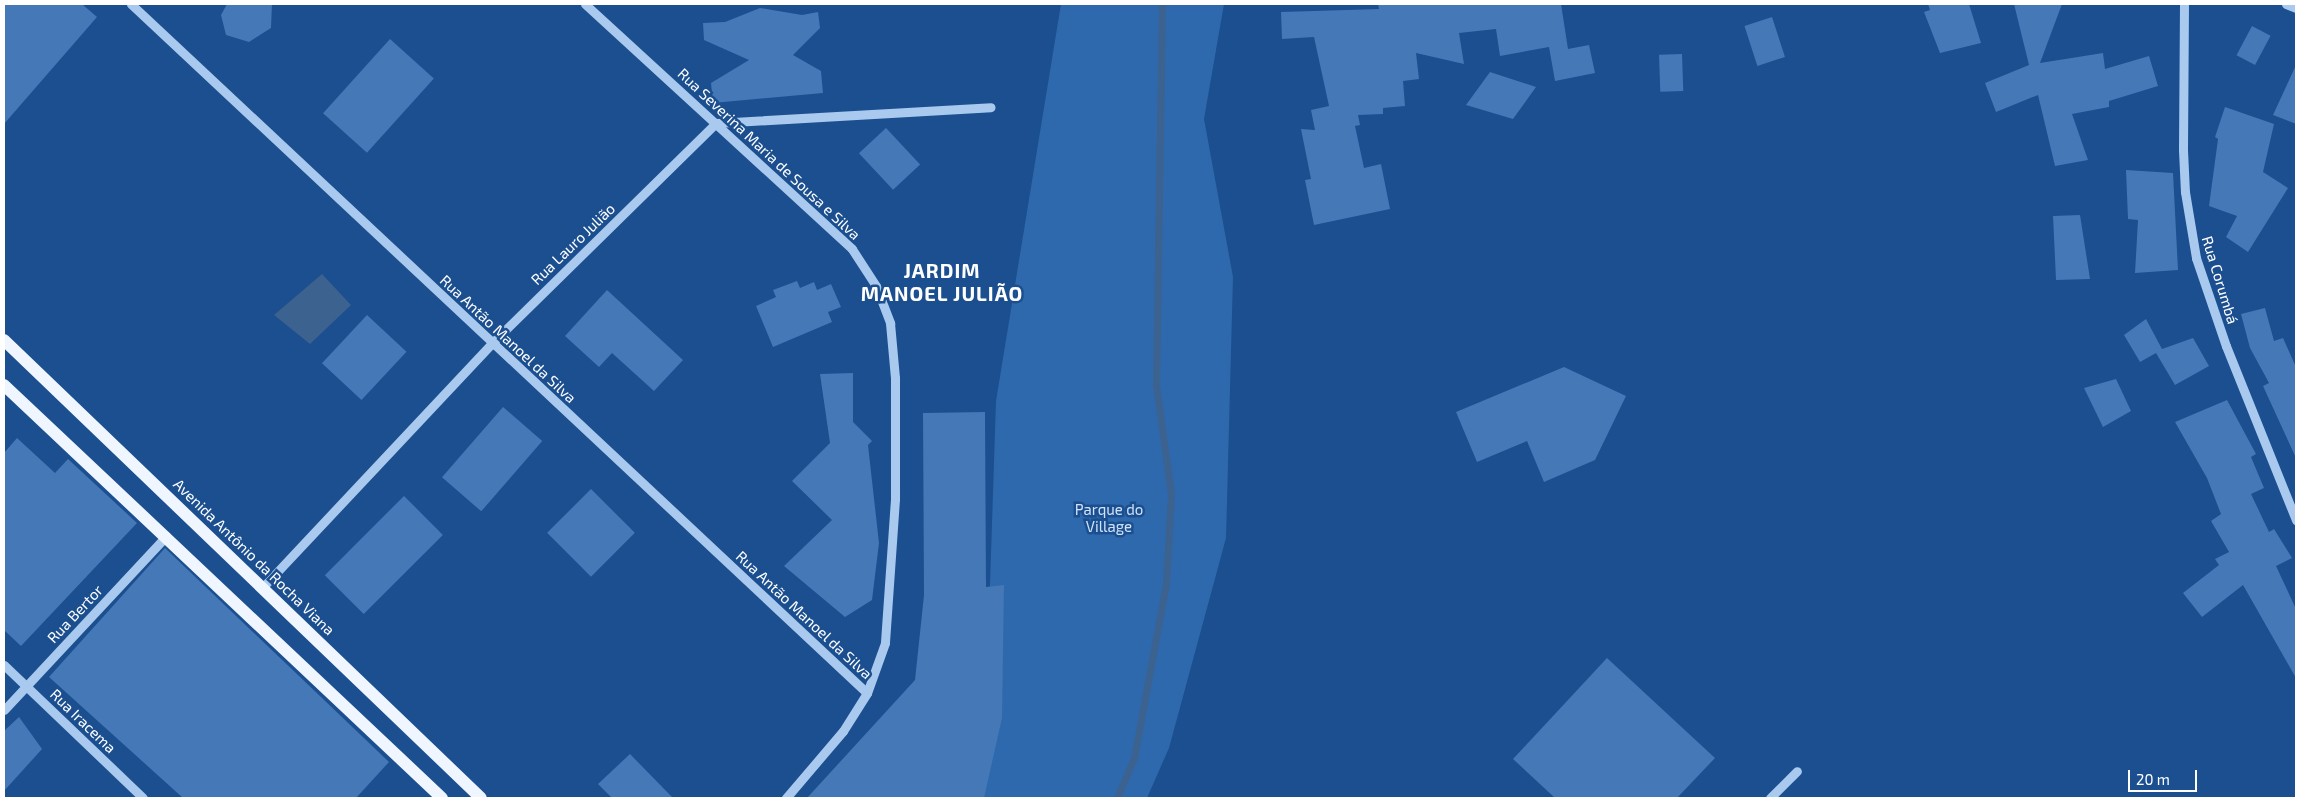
<!DOCTYPE html>
<html>
<head>
<meta charset="utf-8">
<style>
	body { margin:0 }
	#map { position:relative; width:2300px; height:802px; overflow:hidden; background:#1b4f8f; font-family:"Exo 2",sans-serif }
	div>[style] { position:absolute }
	.green>* { inset:0; background:#2e69ad }
	.water>* { inset:0; background:#3c6290 }
	.stream>* { height:7px; margin:-3.5px; padding:0 3.5px; transform-origin:3.5px; border-radius:3.5px; background:#3c6290 }
	.building>* { inset:0; background:#4478b7; transform-origin:0 0 }
	.minor>* { height:9px; margin:-4.5px; padding:0 4.5px; transform-origin:4.5px; border-radius:4.5px; background:#a9c9ee }
	.major>* { height:12px; margin:-6px; padding:0 6px; transform-origin:6px; border-radius:6px; background:#f0f6ff }
	span { translate:-50% -50%; white-space:nowrap; text-align:center; line-height:1.15; -webkit-text-stroke:5px #1b4f8f; paint-order:stroke }
	.street-label { font-size:15px; color:#fff }
	.park-label { font-size:15px; color:#cfe3fa }
	.district-label { font-size:20px; color:#fff; font-weight:700; letter-spacing:1px }
	.frame { position:absolute; inset:0; border:5px solid #fff; pointer-events:none }
	.scale { position:absolute; left:2128px; top:770px; width:69px; height:22px; box-sizing:border-box; border:2px solid #fff; border-top:0; padding-left:6px; font-size:15px; line-height:18px; white-space:nowrap; color:#fff; -webkit-text-stroke:4px #1b4f8f; paint-order:stroke }
</style>
</head>
<body>
<div id="map">
	<div class="green">
		<i style="clip-path:polygon(1061px 4px,1224px 4px,1204px 119px,1233px 277px,1226px 538px,1169px 748px,1147px 798px,983px 798px,996px 401px)"></i>
	</div>
	<div class="water">
		<i style="clip-path:polygon(322px 274px,351px 305px,310px 344px,274px 315px)"></i>
	</div>
	<div class="stream">
		<i style="left:1117px;top:798px;width:43px;rotate:-67deg"></i>
		<i style="left:1134px;top:758px;width:177px;rotate:-79.6deg"></i>
		<i style="left:1166px;top:584px;width:90px;rotate:-86.8deg"></i>
		<i style="left:1171px;top:494px;width:110px;rotate:-97.8deg"></i>
		<i style="left:1156px;top:385px;width:381px;rotate:-89.1deg"></i>
	</div>
	<div class="building">
		<i style="clip-path:polygon(4px 4px,82px 4px,97px 17px,4px 124px)"></i>
		<i style="clip-path:polygon(227px 4px,272px 4px,271px 28px,249px 42px,226px 35px,221px 15px)"></i>
		<i style="clip-path:polygon(1378px 4px,1561px 4px,1568px 49px,1589px 45px,1595px 73px,1555px 81px,1549px 47px,1500px 56px,1496px 29px,1459px 33px,1464px 64px,1416px 53px,1419px 79px,1403px 81px,1405px 106px,1383px 108px,1383px 114px,1358px 115px,1360px 125px,1355px 126px,1364px 168px,1381px 164px,1390px 209px,1314px 225px,1305px 180px,1311px 179px,1301px 129px,1315px 130px,1311px 110px,1329px 106px,1314px 37px,1282px 39px,1281px 12px,1379px 9px)"></i>
		<i style="clip-path:polygon(1928px 4px,1969px 4px,1981px 43px,1940px 53px,1924px 12px,1930px 10px)"></i>
		<i style="clip-path:polygon(2014px 4px,2062px 4px,2040px 63px,2103px 53px,2105px 69px,2149px 56px,2158px 86px,2109px 101px,2109px 107px,2072px 114px,2088px 160px,2055px 166px,2038px 95px,1996px 112px,1985px 83px,2029px 65px)"></i>
		<i style="clip-path:polygon(760px 8px,802px 15px,818px 12px,820px 28px,793px 55px,821px 71px,823px 93px,713px 103px,711px 83px,749px 60px,704px 40px,703px 23px,725px 22px)"></i>
		<i style="left:1772px;top:17px;width:42px;height:29px;rotate:72deg"></i>
		<i style="left:2252px;top:26px;width:21px;height:33px;rotate:28deg"></i>
		<i style="left:390px;top:39px;width:59px;height:100px;rotate:42deg"></i>
		<i style="left:1682px;top:54px;width:37px;height:23px;rotate:88deg"></i>
		<i style="clip-path:polygon(2296px 65px,2296px 124px,2273px 115px)"></i>
		<i style="clip-path:polygon(1490px 72px,1536px 87px,1513px 119px,1466px 105px)"></i>
		<i style="clip-path:polygon(2225px 107px,2274px 124px,2263px 172px,2288px 188px,2248px 252px,2226px 237px,2237px 216px,2209px 206px,2218px 139px,2215px 137px)"></i>
		<i style="left:886px;top:128px;width:50px;height:37px;rotate:47deg"></i>
		<i style="clip-path:polygon(2126px 170px,2173px 173px,2178px 270px,2135px 273px,2138px 220px,2128px 219px)"></i>
		<i style="clip-path:polygon(2080px 215px,2090px 279px,2056px 280px,2053px 216px)"></i>
		<i style="clip-path:polygon(797px 281px,800px 288px,814px 282px,817px 290px,831px 284px,841px 307px,828px 312px,832px 322px,773px 347px,756px 306px,776px 297px,773px 290px)"></i>
		<i style="clip-path:polygon(607px 290px,683px 360px,654px 391px,612px 353px,599px 367px,565px 336px)"></i>
		<i style="clip-path:polygon(2265px 308px,2274px 341px,2283px 338px,2296px 367px,2296px 458px,2263px 386px,2269px 383px,2250px 348px,2241px 314px)"></i>
		<i style="left:367px;top:315px;width:54px;height:66px;rotate:43deg"></i>
		<i style="clip-path:polygon(2146px 319px,2162px 349px,2193px 338px,2209px 366px,2175px 385px,2156px 353px,2140px 362px,2124px 335px)"></i>
		<i style="clip-path:polygon(1564px 367px,1626px 396px,1595px 460px,1544px 482px,1527px 441px,1477px 462px,1456px 412px)"></i>
		<i style="clip-path:polygon(853px 373px,853px 422px,872px 441px,868px 445px,879px 543px,872px 600px,845px 617px,784px 566px,832px 520px,792px 481px,830px 443px,820px 374px)"></i>
		<i style="clip-path:polygon(2116px 379px,2131px 411px,2103px 427px,2084px 388px)"></i>
		<i style="clip-path:polygon(2227px 400px,2256px 454px,2251px 457px,2264px 488px,2251px 494px,2269px 532px,2274px 529px,2292px 558px,2276px 566px,2296px 609px,2296px 678px,2243px 585px,2202px 617px,2183px 593px,2219px 565px,2215px 559px,2229px 552px,2211px 521px,2221px 514px,2207px 478px,2175px 422px)"></i>
		<i style="left:503px;top:407px;width:52px;height:93px;rotate:41deg"></i>
		<i style="clip-path:polygon(985px 412px,986px 587px,1004px 585px,1002px 718px,984px 798px,807px 798px,915px 680px,924px 595px,923px 413px)"></i>
		<i style="clip-path:polygon(17px 438px,55px 473px,68px 459px,137px 523px,21px 646px,4px 630px,4px 453px)"></i>
		<i style="left:591px;top:489px;width:62px;height:62px;rotate:45deg"></i>
		<i style="left:404px;top:496px;width:55px;height:112px;rotate:45deg"></i>
		<i style="clip-path:polygon(165px 548px,389px 762px,356px 798px,183px 798px,49px 677px)"></i>
		<i style="clip-path:polygon(1607px 658px,1715px 758px,1677px 798px,1555px 798px,1513px 759px)"></i>
		<i style="clip-path:polygon(19px 717px,42px 749px,4px 791px,4px 731px)"></i>
		<i style="clip-path:polygon(630px 754px,673px 798px,612px 798px,598px 784px)"></i>
	</div>
	<div class="minor">
		<i style="left:131px;top:4px;width:1008px;rotate:43.11deg"></i>
		<i style="left:585px;top:4px;width:362px;rotate:42.5deg"></i>
		<i style="left:852px;top:249px;width:44px;rotate:57deg"></i>
		<i style="left:876px;top:286px;width:40px;rotate:69deg"></i>
		<i style="left:890px;top:323px;width:55px;rotate:84.8deg"></i>
		<i style="left:895px;top:378px;width:121px;rotate:90deg"></i>
		<i style="left:895px;top:499px;width:144px;rotate:94deg"></i>
		<i style="left:885px;top:643px;width:53px;rotate:109.8deg"></i>
		<i style="left:867px;top:693px;width:45px;rotate:122.3deg"></i>
		<i style="left:843px;top:731px;width:88px;rotate:130.4deg"></i>
		<i style="left:2184px;top:4px;width:146px;rotate:90.4deg"></i>
		<i style="left:2183px;top:150px;width:42px;rotate:87.3deg"></i>
		<i style="left:2185px;top:192px;width:67px;rotate:80.5deg"></i>
		<i style="left:2196px;top:258px;width:93px;rotate:71.2deg"></i>
		<i style="left:2226px;top:346px;width:188px;rotate:68.1deg"></i>
		<i style="left:2286px;top:4px;width:11px;rotate:22deg"></i>
		<i style="left:262px;top:588px;width:335px;rotate:-46.8deg"></i>
		<i style="left:491px;top:344px;width:315px;rotate:-44.5deg"></i>
		<i style="left:716px;top:123px;width:275px;rotate:-3.3deg"></i>
		<i style="left:4px;top:665px;width:192px;rotate:43.7deg"></i>
		<i style="left:4px;top:710px;width:238px;rotate:-47deg"></i>
		<i style="left:1770px;top:798px;width:38px;rotate:-45deg"></i>
	</div>
	<div class="major">
		<i style="left:4px;top:340px;width:661px;rotate:43.84deg"></i>
		<i style="left:4px;top:385px;width:602px;rotate:43.32deg"></i>
	</div>
	<div class="street-label">
		<span style="left:769px;top:154px;rotate:43deg">Rua Severina Maria de Sousa e Silva</span>
		<span style="left:573px;top:244px;rotate:-44deg">Rua Lauro Julião</span>
		<span style="left:2220px;top:280px;rotate:73deg">Rua Corumbá</span>
		<span style="left:508px;top:339px;rotate:43deg">Rua Antão Manoel da Silva</span>
		<span style="left:254px;top:557px;rotate:44deg">Avenida Antônio da Rocha Viana</span>
		<span style="left:75px;top:614px;rotate:-47deg">Rua Bertor</span>
		<span style="left:804px;top:615px;rotate:43deg">Rua Antão Manoel da Silva</span>
		<span style="left:83px;top:721px;rotate:44deg">Rua Iracema</span>
	</div>
	<div class="park-label">
		<span style="left:1109px;top:518px">Parque do<br>Village</span>
	</div>
	<div class="district-label">
		<span style="left:942px;top:282px">JARDIM<br>MANOEL JULIÃO</span>
	</div>
	<div class="frame"></div>
	<div class="scale">20 m</div>
</div>
</body>
</html>
